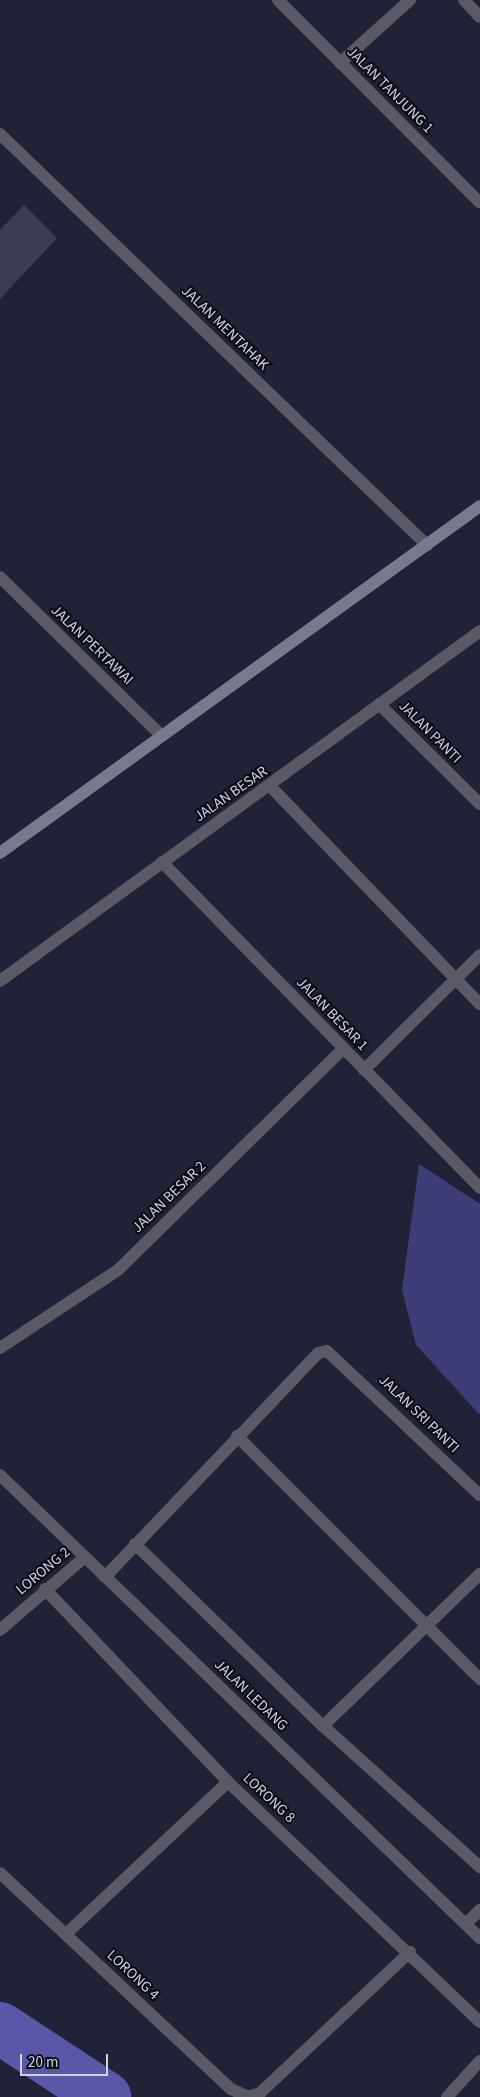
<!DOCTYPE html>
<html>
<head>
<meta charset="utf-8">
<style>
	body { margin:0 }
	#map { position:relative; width:480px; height:2097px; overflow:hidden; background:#212137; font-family:"Source Sans 3",sans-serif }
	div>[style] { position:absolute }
	.green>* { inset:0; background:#3f3d77 }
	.river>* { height:52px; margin:-26px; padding:0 26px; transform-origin:26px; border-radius:26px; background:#5a57a9 }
	.building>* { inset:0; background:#3c3d55 }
	.lane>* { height:12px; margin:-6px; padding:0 6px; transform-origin:6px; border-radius:6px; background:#5a5a66 }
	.street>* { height:12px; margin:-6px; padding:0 6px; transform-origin:6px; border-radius:6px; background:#5a5a66 }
	.secondary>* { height:12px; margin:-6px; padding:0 6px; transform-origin:6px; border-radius:6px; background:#78798c }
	span { translate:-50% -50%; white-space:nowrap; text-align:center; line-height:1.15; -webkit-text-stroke:4px #0b0c16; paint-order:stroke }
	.street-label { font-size:15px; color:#d1d2e1 }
	.scale { position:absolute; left:20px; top:2054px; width:88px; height:22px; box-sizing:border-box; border:2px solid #d1d2e1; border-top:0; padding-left:6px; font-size:15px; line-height:18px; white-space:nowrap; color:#d1d2e1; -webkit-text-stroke:4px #0b0c16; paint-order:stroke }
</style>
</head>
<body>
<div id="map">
	<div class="green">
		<i style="clip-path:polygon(419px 1164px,480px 1204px,480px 1415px,416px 1345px,402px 1290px)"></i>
	</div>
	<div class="river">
		<i style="left:0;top:2028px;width:126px;rotate:33.3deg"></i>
	</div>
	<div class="building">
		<i style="clip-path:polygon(24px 205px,57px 238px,0 299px,0 230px)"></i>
	</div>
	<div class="lane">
		<i style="left:464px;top:0;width:23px;rotate:47deg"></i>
		<i style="left:340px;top:63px;width:94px;rotate:-42deg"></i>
		<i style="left:270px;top:786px;width:303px;rotate:46.1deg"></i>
		<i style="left:364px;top:1070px;width:163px;rotate:-44.8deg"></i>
		<i style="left:237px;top:1436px;width:344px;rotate:45deg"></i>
		<i style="left:323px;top:1726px;width:219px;rotate:-44.1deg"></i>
		<i style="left:66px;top:1934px;width:222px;rotate:-43.2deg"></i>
		<i style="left:447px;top:2097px;width:49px;rotate:-47.5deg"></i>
	</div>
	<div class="street">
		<i style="left:278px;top:0;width:286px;rotate:45.1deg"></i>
		<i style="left:0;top:134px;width:593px;rotate:43.91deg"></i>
		<i style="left:0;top:577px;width:227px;rotate:44.5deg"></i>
		<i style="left:379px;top:704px;width:142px;rotate:44.7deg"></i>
		<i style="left:162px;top:862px;width:455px;rotate:45.7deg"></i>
		<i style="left:0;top:981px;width:594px;rotate:-36.1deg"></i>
		<i style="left:0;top:1348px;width:141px;rotate:-33.5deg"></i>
		<i style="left:118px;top:1270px;width:315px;rotate:-44.5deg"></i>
		<i style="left:0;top:1475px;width:667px;rotate:43.97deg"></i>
		<i style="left:135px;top:1544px;width:262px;rotate:44.1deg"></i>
		<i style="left:323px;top:1726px;width:211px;rotate:41.9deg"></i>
		<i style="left:105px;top:1577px;width:309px;rotate:-46.4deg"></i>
		<i style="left:318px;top:1353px;width:9px;rotate:-13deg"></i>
		<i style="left:327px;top:1351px;width:210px;rotate:43.3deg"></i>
		<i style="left:45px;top:1589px;width:266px;rotate:46.5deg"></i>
		<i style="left:228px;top:1782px;width:348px;rotate:43.6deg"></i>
		<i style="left:0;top:1630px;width:112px;rotate:-40.7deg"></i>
		<i style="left:0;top:1873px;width:316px;rotate:43.1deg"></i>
		<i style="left:231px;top:2089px;width:19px;rotate:25deg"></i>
		<i style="left:466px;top:1924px;width:20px;rotate:-45deg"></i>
		<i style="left:248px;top:2097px;width:13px;rotate:-18deg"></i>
		<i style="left:260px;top:2093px;width:206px;rotate:-43.2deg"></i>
	</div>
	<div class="secondary">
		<i style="left:0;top:853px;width:592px;rotate:-35.86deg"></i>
	</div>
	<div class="street-label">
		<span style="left:390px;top:90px;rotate:45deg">JALAN TANJUNG 1</span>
		<span style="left:225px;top:328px;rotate:44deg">JALAN MENTAHAK</span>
		<span style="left:92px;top:645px;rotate:44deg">JALAN PERTAWAI</span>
		<span style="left:430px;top:732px;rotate:45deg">JALAN PANTI</span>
		<span style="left:231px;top:794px;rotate:-35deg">JALAN BESAR</span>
		<span style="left:332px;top:1014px;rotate:46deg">JALAN BESAR 1</span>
		<span style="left:169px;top:1197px;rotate:-44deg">JALAN BESAR 2</span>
		<span style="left:419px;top:1414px;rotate:44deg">JALAN SRI PANTI</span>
		<span style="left:43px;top:1571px;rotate:-40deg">LORONG 2</span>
		<span style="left:251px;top:1695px;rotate:44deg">JALAN LEDANG</span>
		<span style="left:269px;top:1798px;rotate:43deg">LORONG 8</span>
		<span style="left:133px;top:1975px;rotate:43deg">LORONG 4</span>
	</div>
	<div class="scale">20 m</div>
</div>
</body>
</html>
